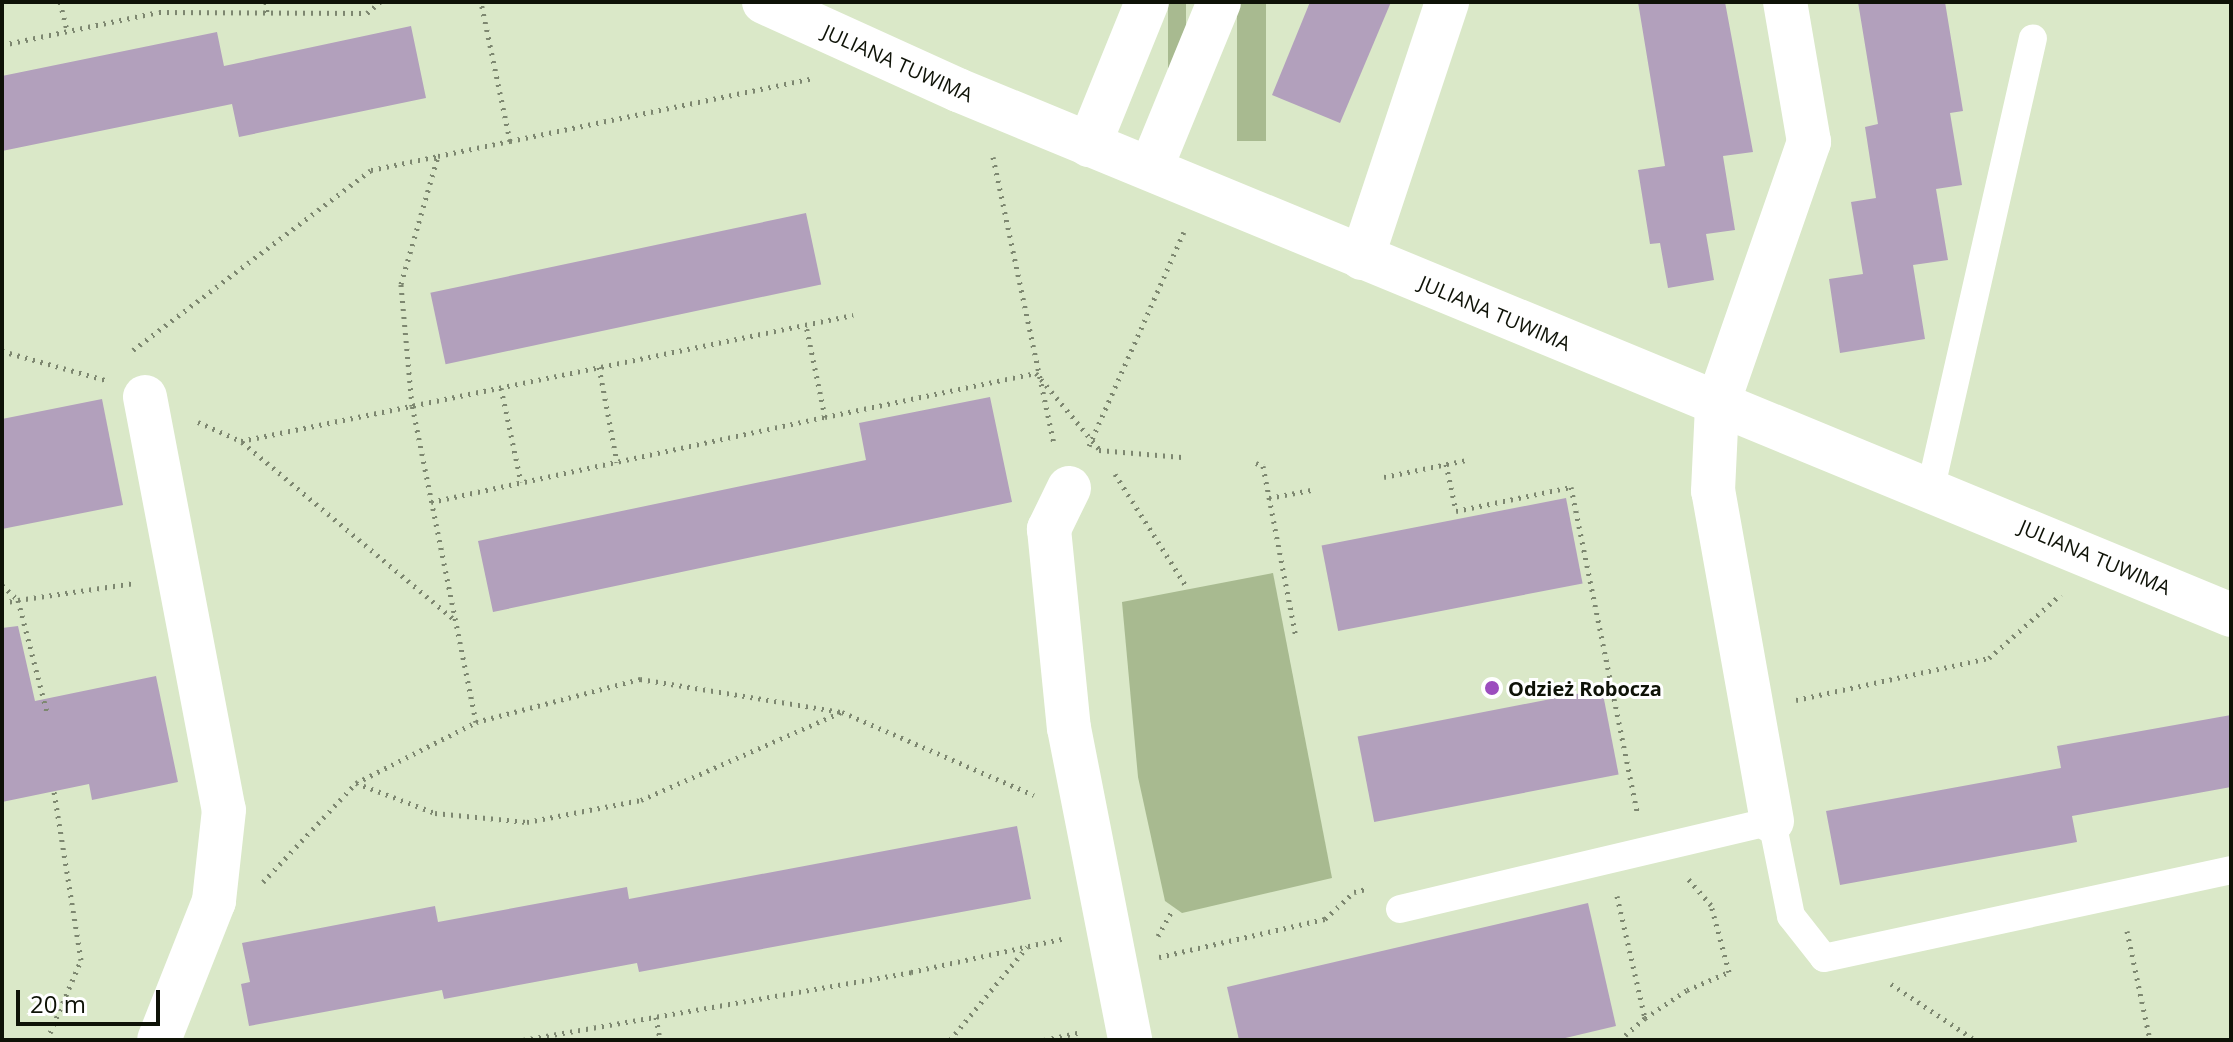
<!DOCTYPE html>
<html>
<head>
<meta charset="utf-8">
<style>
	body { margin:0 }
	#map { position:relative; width:2233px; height:1042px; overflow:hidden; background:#dae8c8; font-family:"Open Sans",sans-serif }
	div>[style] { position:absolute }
	.green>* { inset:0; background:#a8ba90; transform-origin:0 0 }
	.building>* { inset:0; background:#b2a0bc; transform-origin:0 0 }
	.path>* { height:5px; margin-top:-2.5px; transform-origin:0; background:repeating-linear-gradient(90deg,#7d8770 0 2px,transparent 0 8px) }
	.service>* { height:28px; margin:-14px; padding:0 14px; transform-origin:14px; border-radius:14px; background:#fff }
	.minor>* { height:44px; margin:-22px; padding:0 22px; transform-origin:22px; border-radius:22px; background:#fff }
	.dots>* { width:22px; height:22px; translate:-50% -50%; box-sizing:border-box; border:4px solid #fff; border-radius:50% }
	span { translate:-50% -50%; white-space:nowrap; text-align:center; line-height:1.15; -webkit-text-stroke:6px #fff; paint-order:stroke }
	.street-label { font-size:20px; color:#0e1207 }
	.poi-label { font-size:20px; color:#0e1207; font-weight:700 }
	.left { translate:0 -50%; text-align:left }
	.frame { position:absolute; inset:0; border:4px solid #0e1207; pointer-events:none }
	.scale { position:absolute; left:16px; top:990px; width:144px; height:36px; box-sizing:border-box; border:4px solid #0e1207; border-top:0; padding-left:10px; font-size:24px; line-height:28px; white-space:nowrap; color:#0e1207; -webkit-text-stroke:6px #fff; paint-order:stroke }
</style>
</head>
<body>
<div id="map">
	<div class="green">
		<i style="left:1168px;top:2px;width:18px;height:90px"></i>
		<i style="left:1237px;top:2px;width:29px;height:139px"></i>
		<i style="clip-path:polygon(1273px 573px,1332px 878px,1182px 913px,1165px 901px,1138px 777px,1122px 602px)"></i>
	</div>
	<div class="building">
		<i style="clip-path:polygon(1310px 2px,1391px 2px,1340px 123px,1272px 95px)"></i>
		<i style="clip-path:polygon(1638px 2px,1725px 2px,1753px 152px,1723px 156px,1735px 230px,1706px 234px,1714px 280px,1668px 288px,1660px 243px,1650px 244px,1638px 170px,1665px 166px)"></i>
		<i style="clip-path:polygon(1858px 2px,1945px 2px,1963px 111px,1950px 113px,1962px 185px,1936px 189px,1948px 260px,1913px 265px,1925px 339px,1840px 353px,1829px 279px,1863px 274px,1851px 202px,1876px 198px,1865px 127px,1878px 124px)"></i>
		<i style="clip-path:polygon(411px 26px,426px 98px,239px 137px,232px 104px,2px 151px,2px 76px,217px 32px,224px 66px)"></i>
		<i style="left:806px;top:213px;width:73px;height:384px;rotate:78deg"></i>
		<i style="clip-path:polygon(990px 397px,1012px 502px,493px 612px,478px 541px,866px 460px,859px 423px)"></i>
		<i style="clip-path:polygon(102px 399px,123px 505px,2px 529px,2px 419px)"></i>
		<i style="left:1566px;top:498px;width:87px;height:249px;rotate:79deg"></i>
		<i style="clip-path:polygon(18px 626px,35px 701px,156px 676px,178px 782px,92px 800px,89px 784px,2px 802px,2px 628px)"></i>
		<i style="left:1602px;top:689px;width:87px;height:249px;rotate:79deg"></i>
		<i style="clip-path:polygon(2231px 715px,2231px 787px,2072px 816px,2077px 842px,1840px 885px,1826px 811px,2061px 768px,2057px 746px)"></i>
		<i style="clip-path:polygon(1017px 826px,1031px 899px,639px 972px,637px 963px,444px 999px,442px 990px,249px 1026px,241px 984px,250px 982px,242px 943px,435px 906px,438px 922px,627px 887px,629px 899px)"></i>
		<i style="clip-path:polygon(1588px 903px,1616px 1026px,1557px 1040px,1239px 1040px,1227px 987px)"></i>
	</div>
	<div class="path">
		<i style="left:60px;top:2px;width:30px;rotate:76deg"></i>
		<i style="left:266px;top:2px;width:11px;rotate:85deg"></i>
		<i style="left:2px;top:45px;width:160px;rotate:-11.9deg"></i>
		<i style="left:159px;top:12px;width:208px;rotate:0.3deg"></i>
		<i style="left:367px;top:13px;width:17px;rotate:-40deg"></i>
		<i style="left:510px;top:141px;width:310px;rotate:-11.7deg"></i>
		<i style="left:993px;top:157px;width:293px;rotate:78deg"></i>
		<i style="left:133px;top:350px;width:298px;rotate:-37.1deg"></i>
		<i style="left:371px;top:170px;width:68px;rotate:-11.8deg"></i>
		<i style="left:2px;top:351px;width:107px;rotate:15.7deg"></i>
		<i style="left:599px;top:367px;width:97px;rotate:79.3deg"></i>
		<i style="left:501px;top:388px;width:96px;rotate:78deg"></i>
		<i style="left:825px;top:417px;width:216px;rotate:-11.8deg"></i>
		<i style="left:1036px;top:373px;width:99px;rotate:50.3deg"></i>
		<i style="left:198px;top:422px;width:47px;rotate:23.8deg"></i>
		<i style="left:241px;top:441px;width:625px;rotate:-11.63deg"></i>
		<i style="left:242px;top:442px;width:278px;rotate:39.9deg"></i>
		<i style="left:1089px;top:446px;width:234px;rotate:-66.1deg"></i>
		<i style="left:1099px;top:450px;width:83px;rotate:4.8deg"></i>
		<i style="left:1256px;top:463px;width:8px;rotate:23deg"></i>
		<i style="left:1263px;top:466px;width:174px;rotate:79.1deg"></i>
		<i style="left:1446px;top:464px;width:48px;rotate:78deg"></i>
		<i style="left:1456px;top:511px;width:117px;rotate:-11.8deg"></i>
		<i style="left:1571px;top:487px;width:332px;rotate:78.5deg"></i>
		<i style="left:1115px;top:474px;width:133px;rotate:57.6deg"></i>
		<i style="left:1384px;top:477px;width:85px;rotate:-11.6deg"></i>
		<i style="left:1269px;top:498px;width:43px;rotate:-10.8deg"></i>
		<i style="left:431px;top:502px;width:403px;rotate:-12.2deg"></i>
		<i style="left:825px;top:417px;width:94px;rotate:-101.7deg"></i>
		<i style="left:2px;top:585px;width:22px;rotate:43deg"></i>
		<i style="left:18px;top:600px;width:118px;rotate:-8.3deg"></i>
		<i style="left:2px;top:603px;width:16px;rotate:-11deg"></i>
		<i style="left:18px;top:600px;width:116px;rotate:75.5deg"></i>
		<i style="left:1796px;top:700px;width:198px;rotate:-12.3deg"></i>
		<i style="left:1989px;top:658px;width:96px;rotate:-41.6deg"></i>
		<i style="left:476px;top:722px;width:322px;rotate:-101.4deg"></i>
		<i style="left:412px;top:406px;width:122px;rotate:-95.2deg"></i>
		<i style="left:401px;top:284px;width:133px;rotate:-73.9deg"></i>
		<i style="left:438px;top:156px;width:74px;rotate:-11.8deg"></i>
		<i style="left:510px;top:141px;width:142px;rotate:-101.8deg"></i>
		<i style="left:356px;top:783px;width:85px;rotate:20.8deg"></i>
		<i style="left:435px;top:813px;width:92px;rotate:5.6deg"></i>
		<i style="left:527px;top:822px;width:116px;rotate:-10.9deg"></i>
		<i style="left:641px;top:800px;width:219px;rotate:-23.7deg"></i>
		<i style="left:263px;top:882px;width:136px;rotate:-46.8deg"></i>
		<i style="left:356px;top:783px;width:135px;rotate:-26.9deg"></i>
		<i style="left:476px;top:722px;width:170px;rotate:-14.7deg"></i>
		<i style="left:640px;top:679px;width:205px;rotate:9.3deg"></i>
		<i style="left:842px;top:712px;width:209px;rotate:23.4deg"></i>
		<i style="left:1617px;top:896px;width:125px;rotate:77.1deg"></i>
		<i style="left:1645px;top:1018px;width:33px;rotate:139deg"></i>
		<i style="left:2127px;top:931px;width:111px;rotate:78.1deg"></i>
		<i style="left:1158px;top:936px;width:29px;rotate:-61deg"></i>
		<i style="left:1159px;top:957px;width:170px;rotate:-12.9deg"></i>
		<i style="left:1325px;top:919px;width:40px;rotate:-43deg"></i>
		<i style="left:1354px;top:892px;width:12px;rotate:-14deg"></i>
		<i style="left:1891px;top:984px;width:101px;rotate:33.7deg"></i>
		<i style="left:656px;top:1017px;width:23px;rotate:80deg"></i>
		<i style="left:1645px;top:1018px;width:50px;rotate:-33.7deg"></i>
		<i style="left:1687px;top:990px;width:46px;rotate:-23.2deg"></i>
		<i style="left:1729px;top:972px;width:69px;rotate:-105deg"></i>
		<i style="left:1711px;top:905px;width:35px;rotate:-131deg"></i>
		<i style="left:47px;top:1040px;width:87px;rotate:-67deg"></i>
		<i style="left:81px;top:960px;width:171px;rotate:-99.1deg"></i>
		<i style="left:523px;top:1040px;width:394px;rotate:-9.9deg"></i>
		<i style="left:911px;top:972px;width:158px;rotate:-12.4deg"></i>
		<i style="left:950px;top:1040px;width:121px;rotate:-50.4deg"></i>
		<i style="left:1044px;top:1040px;width:39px;rotate:-12deg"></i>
	</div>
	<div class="service">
		<i style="left:1931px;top:487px;width:460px;rotate:-77.2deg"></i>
		<i style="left:1400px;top:909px;width:382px;rotate:-13.3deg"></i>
		<i style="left:1772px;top:821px;width:97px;rotate:78.7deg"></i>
		<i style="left:1791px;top:916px;width:53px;rotate:51.8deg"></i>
		<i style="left:1824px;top:958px;width:416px;rotate:-12.2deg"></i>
	</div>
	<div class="minor">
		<i style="left:764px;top:2px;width:213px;rotate:24.4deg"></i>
		<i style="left:958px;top:90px;width:1377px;rotate:22.41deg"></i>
		<i style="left:1089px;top:145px;width:154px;rotate:-67.9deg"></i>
		<i style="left:1151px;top:168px;width:179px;rotate:-67.7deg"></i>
		<i style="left:1362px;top:258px;width:270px;rotate:-71.6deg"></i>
		<i style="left:145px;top:397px;width:420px;rotate:79.2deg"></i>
		<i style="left:224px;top:810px;width:92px;rotate:96.3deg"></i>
		<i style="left:214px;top:901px;width:149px;rotate:111.6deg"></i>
		<i style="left:1069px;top:488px;width:46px;rotate:116deg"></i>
		<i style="left:1049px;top:529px;width:200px;rotate:84.3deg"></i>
		<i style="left:1069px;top:728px;width:318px;rotate:78.9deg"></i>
		<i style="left:1772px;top:821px;width:335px;rotate:-100.1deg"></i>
		<i style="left:1713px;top:491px;width:85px;rotate:-87.3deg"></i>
		<i style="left:1717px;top:406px;width:280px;rotate:-70.8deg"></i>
		<i style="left:1809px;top:142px;width:142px;rotate:-99.7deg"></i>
	</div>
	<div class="dots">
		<i style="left:1492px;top:688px;background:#9c4dbe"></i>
	</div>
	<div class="street-label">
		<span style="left:898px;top:63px;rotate:24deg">JULIANA TUWIMA</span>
		<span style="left:1495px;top:313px;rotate:23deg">JULIANA TUWIMA</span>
		<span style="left:2095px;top:557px;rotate:23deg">JULIANA TUWIMA</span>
	</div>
	<div class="poi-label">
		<span class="left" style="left:1508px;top:688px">Odzież Robocza</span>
	</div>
	<div class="frame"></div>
	<div class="scale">20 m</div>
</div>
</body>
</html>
